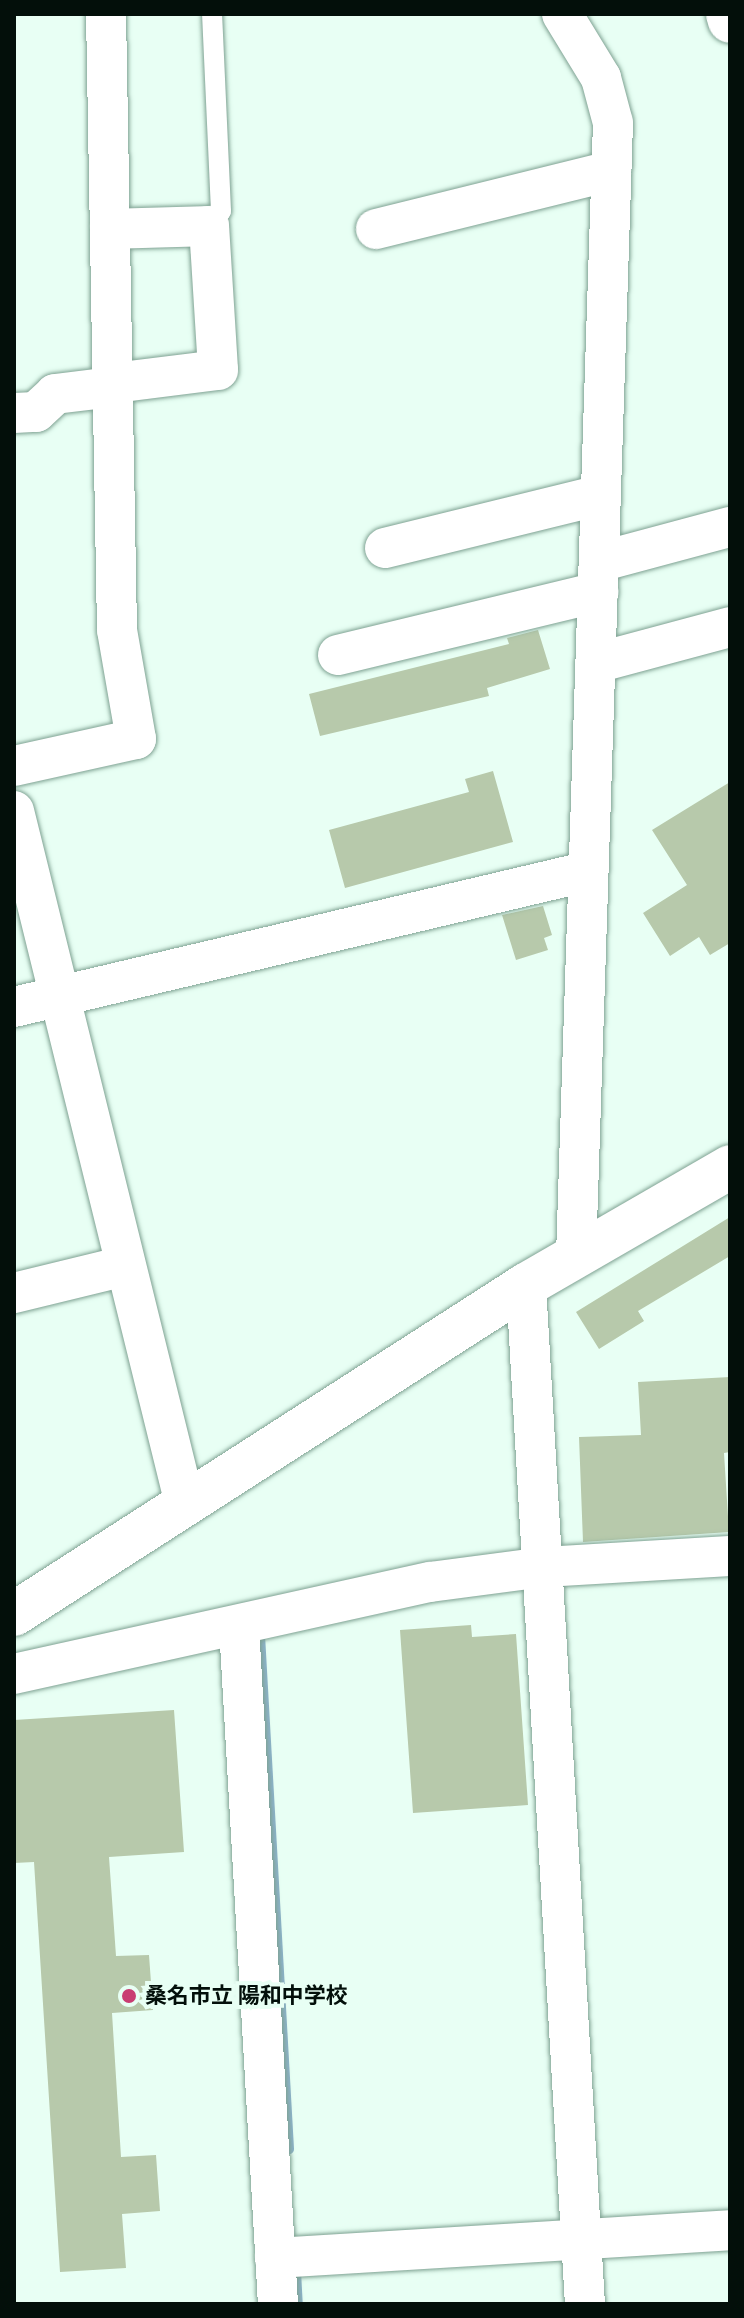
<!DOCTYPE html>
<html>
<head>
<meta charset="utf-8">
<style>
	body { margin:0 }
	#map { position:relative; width:744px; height:2318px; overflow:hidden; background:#e8fff4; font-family:"Source Serif 4","Noto Sans JP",serif }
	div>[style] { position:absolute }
	.stream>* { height:10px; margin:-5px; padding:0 5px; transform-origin:5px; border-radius:5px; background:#8cb2c7 }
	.building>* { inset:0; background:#b7c9ab }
	.roads { filter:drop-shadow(0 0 2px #7ea292) drop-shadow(0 0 2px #7ea292) }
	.service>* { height:20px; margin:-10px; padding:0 10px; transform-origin:10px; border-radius:10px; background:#fff }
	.minor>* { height:40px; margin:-20px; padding:0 20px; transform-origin:20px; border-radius:20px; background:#fff }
	.tertiary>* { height:44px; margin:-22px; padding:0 22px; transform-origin:22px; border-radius:22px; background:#fff }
	.secondary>* { height:44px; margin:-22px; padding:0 22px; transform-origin:22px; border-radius:22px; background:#fff }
	.dots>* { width:22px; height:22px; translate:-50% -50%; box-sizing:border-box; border:4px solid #e8fff4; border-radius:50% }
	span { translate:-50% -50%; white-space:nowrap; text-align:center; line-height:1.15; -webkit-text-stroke:8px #e8fff4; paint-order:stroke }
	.poi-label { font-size:22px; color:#030f0a; font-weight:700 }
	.left { translate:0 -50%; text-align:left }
	.frame { position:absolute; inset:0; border:16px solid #030f0a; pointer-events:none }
</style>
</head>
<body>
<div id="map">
	<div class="stream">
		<i style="left:260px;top:1635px;width:515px;rotate:86.77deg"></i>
		<i style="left:296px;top:2271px;width:33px;rotate:87deg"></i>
	</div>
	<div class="building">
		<i style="clip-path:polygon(538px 630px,550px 669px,487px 688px,489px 696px,320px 736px,309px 694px,509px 644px,507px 638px)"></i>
		<i style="clip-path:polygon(493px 771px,513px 842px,345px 888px,329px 830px,469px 792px,465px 779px)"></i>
		<i style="clip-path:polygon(730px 782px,730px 943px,710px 955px,699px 937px,670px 956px,643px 913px,687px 885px,652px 830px)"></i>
		<i style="clip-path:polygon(543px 906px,552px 935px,544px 938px,548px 950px,516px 960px,502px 915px)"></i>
		<i style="clip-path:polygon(730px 1217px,730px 1256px,638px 1311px,644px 1321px,599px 1349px,576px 1312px)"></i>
		<i style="clip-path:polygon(730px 1377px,730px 1452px,724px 1453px,729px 1532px,583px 1542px,579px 1437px,641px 1435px,638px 1382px)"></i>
		<i style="clip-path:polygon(471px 1625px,472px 1637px,516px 1634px,528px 1805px,413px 1813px,400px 1630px)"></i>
		<i style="clip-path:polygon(174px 1710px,184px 1852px,109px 1857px,116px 1956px,149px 1955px,153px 2010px,112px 2013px,121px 2157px,156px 2155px,160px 2211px,122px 2214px,126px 2268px,60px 2272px,34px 1862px,14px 1863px,14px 1720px)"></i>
	</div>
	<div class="roads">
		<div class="service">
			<i style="left:209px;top:226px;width:19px;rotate:-51deg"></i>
			<i style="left:221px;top:211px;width:197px;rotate:-92.6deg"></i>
		</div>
		<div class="minor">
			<i style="left:562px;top:14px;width:75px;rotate:58.6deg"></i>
			<i style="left:601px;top:78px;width:47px;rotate:75.1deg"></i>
			<i style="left:613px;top:123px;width:1133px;rotate:91.87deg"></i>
			<i style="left:110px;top:229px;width:99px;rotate:-1.7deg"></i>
			<i style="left:209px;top:226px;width:144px;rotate:86.4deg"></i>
			<i style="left:218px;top:370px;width:106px;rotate:172.9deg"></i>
			<i style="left:376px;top:229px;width:242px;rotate:-13.9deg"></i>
			<i style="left:14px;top:413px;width:22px;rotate:-3deg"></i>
			<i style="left:36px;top:412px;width:26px;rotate:-43deg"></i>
			<i style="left:55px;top:394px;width:57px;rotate:-7deg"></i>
			<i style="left:385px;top:548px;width:222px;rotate:-13.8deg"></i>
			<i style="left:599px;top:562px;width:136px;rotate:-15deg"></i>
			<i style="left:338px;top:655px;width:268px;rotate:-13.6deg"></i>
			<i style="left:596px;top:663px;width:139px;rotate:-15deg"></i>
			<i style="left:14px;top:766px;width:125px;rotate:-12.5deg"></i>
			<i style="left:136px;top:739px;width:111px;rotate:-99.9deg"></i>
			<i style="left:117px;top:630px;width:616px;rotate:-91.02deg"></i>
			<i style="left:14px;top:811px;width:714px;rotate:76.14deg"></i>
			<i style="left:14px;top:1007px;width:587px;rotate:-13.3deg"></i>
			<i style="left:526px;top:1285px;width:1021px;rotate:86.69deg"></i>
			<i style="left:14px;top:1293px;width:114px;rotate:-13.7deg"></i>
			<i style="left:239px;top:1626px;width:679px;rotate:86.71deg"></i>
			<i style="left:14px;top:1674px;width:426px;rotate:-12.5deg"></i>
			<i style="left:430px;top:1582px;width:115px;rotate:-7.5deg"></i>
			<i style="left:544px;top:1567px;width:186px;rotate:-3.4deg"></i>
			<i style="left:275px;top:2258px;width:456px;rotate:-3.5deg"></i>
		</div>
		<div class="tertiary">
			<i style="left:14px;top:1614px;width:609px;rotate:-32.72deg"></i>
			<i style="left:526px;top:1285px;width:236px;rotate:-30deg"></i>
		</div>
		<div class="secondary">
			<i style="left:728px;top:14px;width:7px;rotate:74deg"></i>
		</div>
	</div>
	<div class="dots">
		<i style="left:129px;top:1996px;background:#c93d72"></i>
	</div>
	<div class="poi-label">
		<span class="left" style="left:145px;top:1996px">桑名市立 陽和中学校</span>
	</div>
	<div class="frame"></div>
</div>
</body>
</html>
